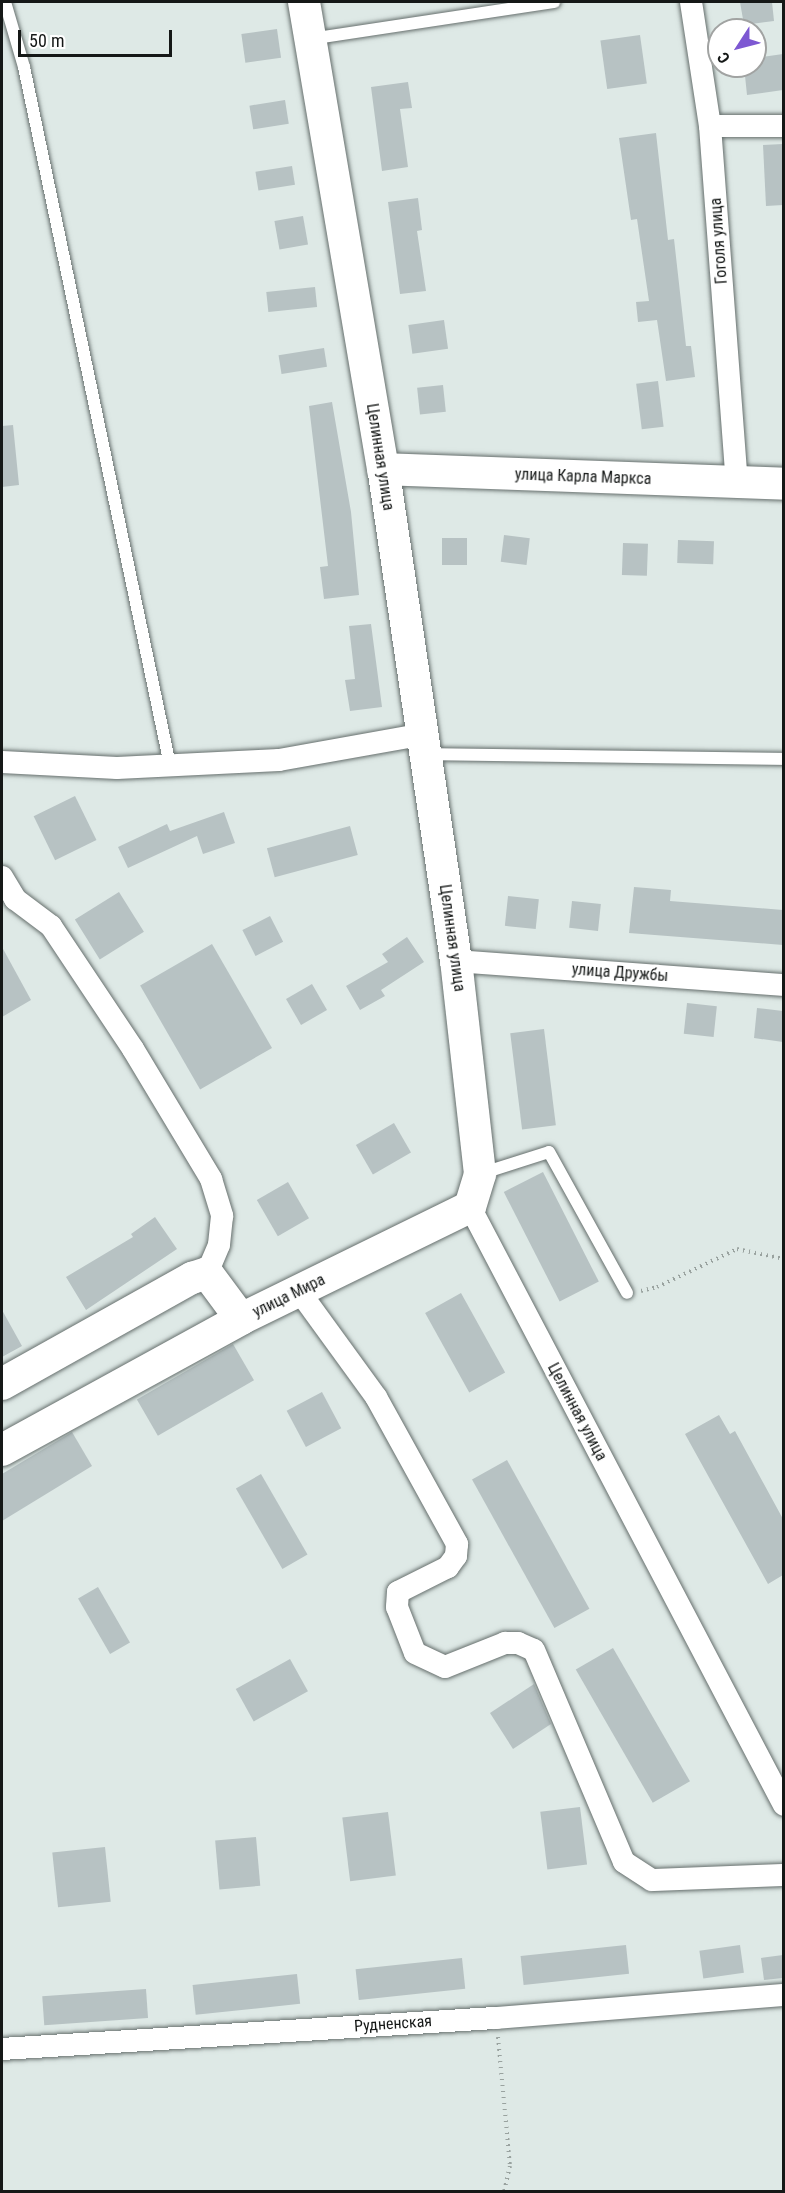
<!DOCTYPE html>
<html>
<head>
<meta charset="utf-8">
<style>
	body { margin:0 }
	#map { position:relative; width:785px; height:2193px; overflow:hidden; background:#dee9e6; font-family:"Roboto Condensed",sans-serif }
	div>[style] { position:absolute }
	.building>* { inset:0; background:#b7c2c3; transform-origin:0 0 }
	.path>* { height:4px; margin-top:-2px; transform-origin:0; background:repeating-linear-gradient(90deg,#99a29f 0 1.5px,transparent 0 6px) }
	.roads { filter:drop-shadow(0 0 2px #666f6d) drop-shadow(0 0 2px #666f6d) }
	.lane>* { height:12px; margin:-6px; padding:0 6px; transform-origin:6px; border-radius:6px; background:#fff }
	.street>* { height:22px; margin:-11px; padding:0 11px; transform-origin:11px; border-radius:11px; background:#fff }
	.secondary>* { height:32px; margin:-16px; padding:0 16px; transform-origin:16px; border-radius:16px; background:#fff }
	span { translate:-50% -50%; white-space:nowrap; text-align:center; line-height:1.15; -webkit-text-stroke:4.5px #fff; paint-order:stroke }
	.street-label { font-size:16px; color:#151817 }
	.frame { position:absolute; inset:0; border:3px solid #151817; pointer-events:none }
	.north { position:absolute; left:707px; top:18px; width:60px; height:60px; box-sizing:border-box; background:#fff; border:2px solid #a1a3a2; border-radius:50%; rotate:234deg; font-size:16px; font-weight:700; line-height:24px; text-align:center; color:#151817 }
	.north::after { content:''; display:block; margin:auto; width:21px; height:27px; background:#7d58d2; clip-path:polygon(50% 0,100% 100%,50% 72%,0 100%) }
	.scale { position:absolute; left:18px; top:30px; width:154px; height:27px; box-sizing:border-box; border:3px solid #151817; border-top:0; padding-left:8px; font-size:18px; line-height:21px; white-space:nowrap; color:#151817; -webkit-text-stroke:4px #fff; paint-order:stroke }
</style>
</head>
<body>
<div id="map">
	<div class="building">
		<i style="clip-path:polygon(740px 2px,772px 2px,774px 21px,744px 25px)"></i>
		<i style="left:277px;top:29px;width:29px;height:36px;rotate:82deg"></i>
		<i style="left:640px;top:35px;width:49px;height:40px;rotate:82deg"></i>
		<i style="clip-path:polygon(783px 54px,783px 90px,747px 95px,744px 66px,755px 66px,755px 58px)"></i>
		<i style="clip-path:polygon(408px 82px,412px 108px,400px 109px,408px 167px,382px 171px,371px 87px)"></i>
		<i style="left:285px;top:100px;width:24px;height:36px;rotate:81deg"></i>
		<i style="clip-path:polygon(656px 133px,668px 240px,674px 239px,686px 346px,691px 346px,695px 377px,666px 381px,657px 320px,638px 322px,636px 302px,649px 301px,637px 219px,631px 220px,619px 138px)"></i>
		<i style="clip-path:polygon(783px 144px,783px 205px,766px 206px,763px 145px)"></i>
		<i style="left:292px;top:166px;width:19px;height:37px;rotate:81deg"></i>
		<i style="clip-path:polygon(418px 198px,422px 230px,417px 231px,426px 291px,400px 294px,388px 202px)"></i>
		<i style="left:303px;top:216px;width:29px;height:29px;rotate:80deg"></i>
		<i style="left:315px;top:287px;width:20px;height:49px;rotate:84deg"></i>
		<i style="left:444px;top:320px;width:29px;height:36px;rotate:82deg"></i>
		<i style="left:324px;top:348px;width:19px;height:46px;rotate:81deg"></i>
		<i style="left:658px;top:381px;width:46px;height:22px;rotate:83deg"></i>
		<i style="left:443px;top:385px;width:27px;height:26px;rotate:84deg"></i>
		<i style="clip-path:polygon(332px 402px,351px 512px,359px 595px,324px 599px,320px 567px,328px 566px,309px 406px)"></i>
		<i style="clip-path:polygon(13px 425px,19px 485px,2px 487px,2px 426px)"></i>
		<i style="left:504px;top:535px;width:26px;height:27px;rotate:7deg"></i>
		<i style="left:442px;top:538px;width:25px;height:27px"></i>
		<i style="left:678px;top:540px;width:36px;height:23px;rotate:2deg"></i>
		<i style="left:623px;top:543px;width:25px;height:32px;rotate:2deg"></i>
		<i style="clip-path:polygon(371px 624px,382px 707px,350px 711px,345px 680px,355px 679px,349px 626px)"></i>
		<i style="left:75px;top:796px;width:49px;height:46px;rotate:64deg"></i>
		<i style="clip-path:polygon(224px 812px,235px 843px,203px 854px,197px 836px,128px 868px,118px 847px,167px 824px,170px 831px)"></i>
		<i style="left:350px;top:826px;width:30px;height:86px;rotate:75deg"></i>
		<i style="clip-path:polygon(634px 887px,671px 890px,670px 901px,783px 910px,783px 945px,629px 933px)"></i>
		<i style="left:119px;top:892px;width:47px;height:52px;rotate:58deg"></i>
		<i style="left:508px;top:896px;width:31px;height:30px;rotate:6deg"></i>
		<i style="left:572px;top:901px;width:29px;height:27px;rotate:6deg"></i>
		<i style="left:270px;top:916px;width:29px;height:31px;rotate:63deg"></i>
		<i style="clip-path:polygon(407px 937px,424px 962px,381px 990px,385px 996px,360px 1010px,346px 986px,388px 962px,382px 954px)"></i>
		<i style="left:212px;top:944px;width:120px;height:83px;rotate:60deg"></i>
		<i style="clip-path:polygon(2px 947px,31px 1000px,2px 1017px)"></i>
		<i style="left:312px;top:984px;width:30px;height:30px;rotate:60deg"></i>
		<i style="left:687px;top:1003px;width:30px;height:31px;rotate:6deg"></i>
		<i style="clip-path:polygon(757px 1008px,783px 1011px,783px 1042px,754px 1038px)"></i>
		<i style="left:544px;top:1029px;width:97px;height:34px;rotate:83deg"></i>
		<i style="left:394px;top:1123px;width:34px;height:44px;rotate:60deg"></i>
		<i style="left:543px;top:1172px;width:123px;height:44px;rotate:63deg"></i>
		<i style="left:288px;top:1182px;width:42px;height:36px;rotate:60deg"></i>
		<i style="clip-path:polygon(155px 1217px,177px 1249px,86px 1310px,66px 1277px,133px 1237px,131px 1234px)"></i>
		<i style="left:461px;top:1293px;width:91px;height:41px;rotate:61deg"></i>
		<i style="clip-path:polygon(2px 1310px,22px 1346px,2px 1357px)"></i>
		<i style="left:233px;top:1344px;width:42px;height:111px;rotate:60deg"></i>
		<i style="left:322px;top:1392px;width:41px;height:40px;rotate:62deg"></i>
		<i style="clip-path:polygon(719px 1415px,730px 1434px,735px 1431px,783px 1519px,783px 1575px,768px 1584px,685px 1434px)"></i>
		<i style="clip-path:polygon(72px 1432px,92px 1466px,2px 1521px,2px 1474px)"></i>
		<i style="left:507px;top:1460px;width:170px;height:40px;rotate:61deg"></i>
		<i style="left:261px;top:1474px;width:93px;height:29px;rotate:60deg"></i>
		<i style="left:98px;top:1587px;width:64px;height:23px;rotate:60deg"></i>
		<i style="left:613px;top:1648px;width:154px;height:43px;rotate:60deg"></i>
		<i style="left:290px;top:1659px;width:37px;height:62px;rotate:61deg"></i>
		<i style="clip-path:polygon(534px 1684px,551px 1724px,513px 1749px,490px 1713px)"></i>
		<i style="left:580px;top:1807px;width:58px;height:40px;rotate:83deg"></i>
		<i style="left:388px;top:1812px;width:64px;height:46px;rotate:83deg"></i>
		<i style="left:256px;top:1837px;width:49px;height:41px;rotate:85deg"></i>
		<i style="left:105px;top:1847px;width:55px;height:53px;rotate:84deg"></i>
		<i style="left:626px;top:1945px;width:29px;height:106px;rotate:84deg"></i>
		<i style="left:740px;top:1945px;width:28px;height:41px;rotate:82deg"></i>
		<i style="clip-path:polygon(783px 1955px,783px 1978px,764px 1980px,761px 1958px)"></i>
		<i style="left:462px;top:1958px;width:31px;height:107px;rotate:84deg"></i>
		<i style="left:297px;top:1974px;width:30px;height:105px;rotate:84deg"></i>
		<i style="left:146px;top:1989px;width:29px;height:104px;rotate:86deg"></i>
	</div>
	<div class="path">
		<i style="left:641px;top:1291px;width:16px;rotate:-14deg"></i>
		<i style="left:657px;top:1287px;width:89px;rotate:-25.4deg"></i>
		<i style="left:737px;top:1249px;width:48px;rotate:12deg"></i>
		<i style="left:498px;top:2037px;width:130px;rotate:84.7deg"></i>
		<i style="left:510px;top:2166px;width:27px;rotate:103deg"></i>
	</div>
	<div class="roads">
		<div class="lane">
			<i style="left:5px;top:2px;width:68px;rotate:73.7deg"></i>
			<i style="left:24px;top:67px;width:713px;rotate:78.19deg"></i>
			<i style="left:310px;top:39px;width:247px;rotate:-8.6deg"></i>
			<i style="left:425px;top:754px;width:359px;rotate:0.8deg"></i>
			<i style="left:480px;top:1174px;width:72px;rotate:-17.7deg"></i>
			<i style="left:549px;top:1152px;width:161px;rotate:61deg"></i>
		</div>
		<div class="street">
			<i style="left:691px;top:2px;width:125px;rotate:81.3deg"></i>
			<i style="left:710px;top:126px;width:357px;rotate:85.7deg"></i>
			<i style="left:710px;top:126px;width:74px"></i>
			<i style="left:2px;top:762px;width:115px;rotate:3deg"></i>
			<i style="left:117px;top:768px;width:162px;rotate:-2.8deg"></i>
			<i style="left:279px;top:760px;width:143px;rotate:-10.1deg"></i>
			<i style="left:2px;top:877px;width:26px;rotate:59deg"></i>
			<i style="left:15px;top:899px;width:45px;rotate:36.9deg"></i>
			<i style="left:51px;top:926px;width:148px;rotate:56.3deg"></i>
			<i style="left:133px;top:1049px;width:152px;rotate:59deg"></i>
			<i style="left:211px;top:1179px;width:39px;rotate:73deg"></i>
			<i style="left:222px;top:1216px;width:29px;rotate:96deg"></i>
			<i style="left:219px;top:1245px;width:30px;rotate:113deg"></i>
			<i style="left:456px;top:961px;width:329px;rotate:4.2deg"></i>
			<i style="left:470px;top:1207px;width:675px;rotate:62.3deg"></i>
			<i style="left:299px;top:1291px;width:131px;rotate:54deg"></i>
			<i style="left:376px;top:1397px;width:168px;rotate:61.1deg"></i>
			<i style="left:457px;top:1544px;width:12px;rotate:95deg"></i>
			<i style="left:456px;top:1556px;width:14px;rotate:126deg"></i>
			<i style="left:448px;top:1567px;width:56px;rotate:153.4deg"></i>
			<i style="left:398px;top:1592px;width:15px;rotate:94deg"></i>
			<i style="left:397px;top:1607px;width:49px;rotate:68.6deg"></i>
			<i style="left:415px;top:1653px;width:33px;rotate:25deg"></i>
			<i style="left:445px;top:1667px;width:65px;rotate:-21.8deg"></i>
			<i style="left:505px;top:1643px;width:13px"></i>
			<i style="left:518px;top:1643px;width:17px;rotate:24deg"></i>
			<i style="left:534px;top:1650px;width:230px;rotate:67deg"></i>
			<i style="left:624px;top:1862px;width:33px;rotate:33deg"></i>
			<i style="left:652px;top:1880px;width:132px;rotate:-2.2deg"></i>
			<i style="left:2px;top:2049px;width:495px;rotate:-3.6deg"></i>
			<i style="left:496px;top:2018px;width:289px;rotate:-4.6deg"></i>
		</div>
		<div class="secondary">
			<i style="left:383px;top:469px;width:401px;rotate:2.1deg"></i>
			<i style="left:2px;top:1384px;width:218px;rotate:-29.2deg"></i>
			<i style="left:192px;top:1278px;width:16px;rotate:-18deg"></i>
			<i style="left:207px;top:1273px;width:57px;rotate:53.5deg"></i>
			<i style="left:2px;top:1450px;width:273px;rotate:-28.7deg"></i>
			<i style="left:241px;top:1319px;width:255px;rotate:-26.1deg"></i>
			<i style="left:470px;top:1207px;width:34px;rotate:-73deg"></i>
			<i style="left:480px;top:1174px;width:214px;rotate:-96.4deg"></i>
			<i style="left:456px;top:961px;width:497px;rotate:-98.4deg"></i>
			<i style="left:383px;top:469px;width:474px;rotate:-99.6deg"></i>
		</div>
	</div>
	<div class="street-label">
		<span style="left:719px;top:241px;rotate:-94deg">Гоголя улица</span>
		<span style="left:380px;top:457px;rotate:81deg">Целинная улица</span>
		<span style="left:583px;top:477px;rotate:2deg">улица Карла Маркса</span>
		<span style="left:452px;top:938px;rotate:82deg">Целинная улица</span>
		<span style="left:620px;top:973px;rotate:4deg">улица Дружбы</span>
		<span style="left:289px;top:1296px;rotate:-26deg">улица Мира</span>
		<span style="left:577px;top:1412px;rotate:62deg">Целинная улица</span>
		<span style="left:393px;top:2024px;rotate:-4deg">Рудненская</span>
	</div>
	<div class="frame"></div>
	<div class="north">С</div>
	<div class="scale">50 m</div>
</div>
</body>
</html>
